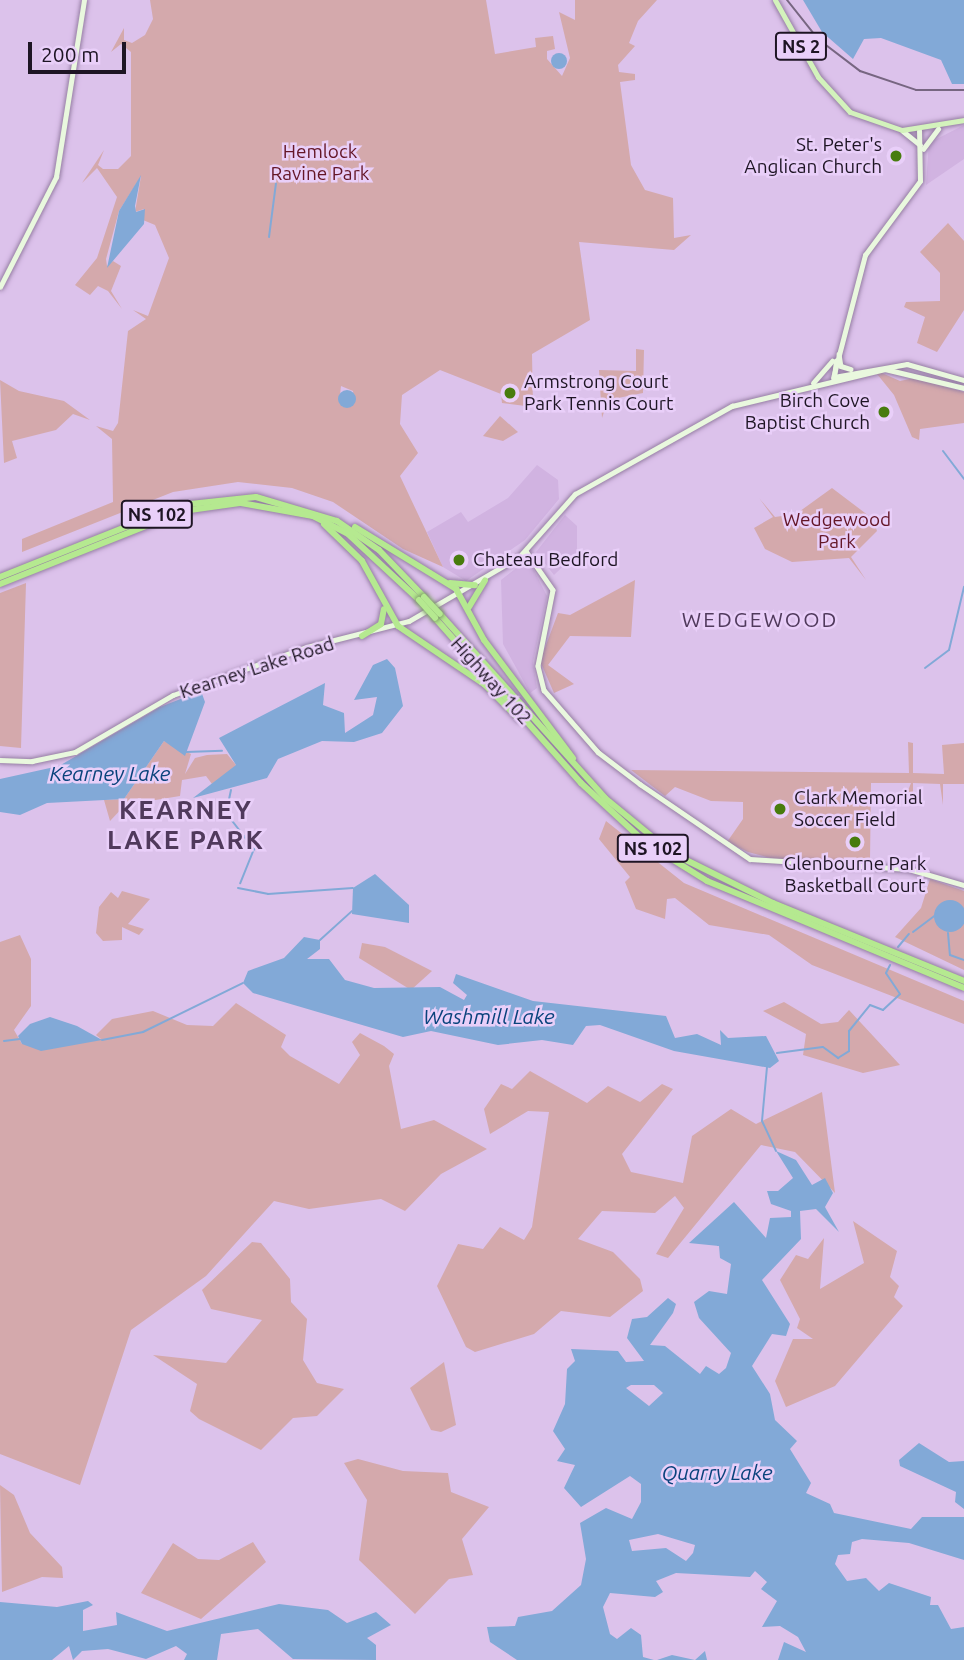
<!DOCTYPE html>
<html>
<head>
<meta charset="utf-8">
<style>
	body { margin:0 }
	#map { position:relative; width:964px; height:1660px; overflow:hidden; background:#dcc2eb; font-family:Ubuntu,sans-serif }
	div>[style] { position:absolute }
	.built>* { inset:0; background:#d1b3e1 }
	.green>* { inset:0; background:#d4a9ac }
	.water>* { inset:0; background:#82a9d7 }
	.round { border-radius:50% }
	.stream>* { height:2px; margin:-1px; padding:0 1px; transform-origin:1px; border-radius:1px; background:#82a9d7 }
	.roads { filter:drop-shadow(0 0 2px #967ea4) drop-shadow(0 0 2px #967ea4) }
	.secondary>* { height:4.5px; margin:-2.25px; padding:0 2.25px; transform-origin:2.25px; border-radius:2.25px; background:#e9f8de }
	.primary>* { height:5px; margin:-2.5px; padding:0 2.5px; transform-origin:2.5px; border-radius:2.5px; background:#d3f2bc }
	.highway>* { height:6px; margin:-3px; padding:0 3px; transform-origin:3px; border-radius:3px; background:#b5e990 }
	.rail>* { height:2px; margin:-1px; padding:0 1px; transform-origin:1px; border-radius:1px; background:#776681 }
	.bridges { filter:drop-shadow(0 0 2px #809f6a) drop-shadow(0 0 2px #809f6a) }
	.highway-bridge>* { height:6px; margin:-3px; padding:0 3px; transform-origin:3px; border-radius:3px; background:#b5e990 }
	.dots>* { width:19px; height:19px; translate:-50% -50%; box-sizing:border-box; border:4px solid #e9cff9; border-radius:50% }
	span { translate:-50% -50%; white-space:nowrap; text-align:center; line-height:1.15; -webkit-text-stroke:5px #e9cff9; paint-order:stroke }
	.shield-label span { padding:2px 5px; background:#e9cff9; border:2px solid; border-radius:5px; -webkit-text-stroke-width:0 }
	.shield-label { font-size:18px; color:#1e1524; font-weight:700 }
	.poi-label { font-size:19px; color:#1e1524 }
	.right { translate:-100% -50%; text-align:right }
	.left { translate:0 -50%; text-align:left }
	.park-label { font-size:19px; color:#641627 }
	.street-label { font-size:19px; color:#1e1524 }
	.neighbourhood-label { font-size:21px; color:#503a5c; letter-spacing:2px }
	.water-label { font-size:21px; color:#09437c; font-style:italic }
	.district-label { font-size:26px; color:#503a5c; font-weight:700; letter-spacing:2px }
	.scale { position:absolute; left:28px; top:42px; width:98px; height:32px; box-sizing:border-box; border:4px solid #1e1524; border-top:0; padding-left:9px; font-size:21px; line-height:24px; white-space:nowrap; color:#1e1524; -webkit-text-stroke:5px #e9cff9; paint-order:stroke }
</style>
</head>
<body>
<div id="map">
	<div class="built">
		<i style="clip-path:polygon(964px 125px,964px 159px,926px 185px,929px 143px)"></i>
		<i style="clip-path:polygon(537px 465px,558px 480px,559px 499px,525px 540px,466px 581px,443px 567px,427px 532px,461px 512px,468px 522px,508px 498px)"></i>
		<i style="clip-path:polygon(565px 515px,577px 526px,577px 553px,554px 575px,536px 552px)"></i>
		<i style="clip-path:polygon(528px 559px,547px 596px,533px 662px,537px 688px,530px 693px,503px 644px,501px 580px)"></i>
	</div>
	<div class="green">
		<i style="clip-path:polygon(evenodd,150px 0,486px 0,495px 54px,536px 47px,535px 38px,553px 36px,555px 49px,547px 51px,547px 59px,562px 76px,570px 58px,559px 12px,575px 20px,575px 0,657px 0,638px 21px,629px 43px,635px 46px,618px 65px,619px 72px,635px 74px,635px 80px,620px 82px,631px 165px,645px 190px,673px 198px,674px 238px,691px 235px,674px 250px,579px 242px,590px 320px,532px 354px,533px 407px,502px 403px,501px 394px,440px 370px,402px 395px,400px 424px,418px 453px,400px 476px,443px 567px,403px 549px,333px 502px,292px 488px,238px 482px,173px 492px,22px 552px,22px 539px,113px 502px,112px 439px,96px 426px,113px 431px,118px 423px,128px 331px,146px 319px,133px 310px,148px 316px,169px 258px,155px 225px,143px 220px,144px 209px,135px 212px,141px 176px,119px 211px,106px 259px,107px 266px,113px 261px,121px 266px,111px 291px,122px 309px,108px 291px,98px 286px,90px 295px,75px 285px,97px 258px,117px 197px,97px 168px,82px 183px,104px 150px,98px 165px,103px 169px,118px 169px,131px 156px,131px 52px,121px 44px,111px 52px,124px 28px,124px 40px,132px 43px,145px 35px,153px 19px,150px 0,341px 386px,353px 391px,354px 399px,339px 403px,341px 386px)"></i>
		<i style="clip-path:polygon(948px 223px,964px 241px,964px 310px,937px 352px,917px 343px,925px 317px,904px 307px,906px 302px,940px 301px,940px 273px,920px 252px)"></i>
		<i style="clip-path:polygon(636px 349px,644px 350px,643px 393px,608px 400px,602px 418px,599px 370px,636px 371px)"></i>
		<i style="clip-path:polygon(873px 369px,900px 381px,914px 378px,964px 392px,964px 423px,920px 429px,919px 440px,912px 437px,894px 395px)"></i>
		<i style="clip-path:polygon(0 380px,19px 391px,64px 401px,90px 420px,73px 414px,56px 430px,12px 441px,17px 458px,4px 463px)"></i>
		<i style="clip-path:polygon(500px 416px,518px 432px,503px 441px,483px 436px)"></i>
		<i style="clip-path:polygon(832px 488px,873px 519px,877px 531px,851px 557px,866px 580px,849px 558px,792px 562px,765px 549px,754px 528px,773px 517px,759px 498px,775px 517px,796px 514px)"></i>
		<i style="clip-path:polygon(635px 580px,631px 637px,570px 636px,548px 665px,574px 684px,554px 693px,540px 661px,558px 613px,570px 615px)"></i>
		<i style="clip-path:polygon(26px 583px,21px 748px,0 746px,0 593px)"></i>
		<i style="clip-path:polygon(164px 741px,191px 754px,185px 774px,195px 758px,207px 755px,227px 754px,236px 765px,232px 775px,212px 784px,206px 776px,182px 780px,180px 796px,125px 805px,110px 821px,104px 800px,124px 799px)"></i>
		<i style="clip-path:polygon(908px 742px,913px 743px,913px 773px,944px 774px,942px 745px,964px 743px,964px 784px,943px 784px,943px 805px,940px 784px,913px 783px,913px 793px,904px 801px,911px 783px,871px 783px,870px 861px,778px 860px,748px 852px,727px 842px,743px 819px,743px 802px,711px 801px,675px 787px,665px 796px,631px 770px,909px 773px)"></i>
		<i style="clip-path:polygon(606px 821px,684px 883px,964px 1001px,964px 1024px,812px 965px,769px 935px,709px 925px,675px 898px,667px 899px,665px 919px,636px 909px,625px 882px,630px 877px,599px 839px)"></i>
		<i style="clip-path:polygon(930px 879px,964px 891px,964px 970px,895px 937px,921px 908px)"></i>
		<i style="clip-path:polygon(122px 891px,150px 899px,128px 924px,144px 929px,139px 935px,122px 927px,122px 940px,103px 941px,96px 933px,99px 907px,111px 892px,118px 898px)"></i>
		<i style="clip-path:polygon(20px 935px,31px 959px,31px 1006px,14px 1030px,22px 1044px,101px 1039px,96px 1035px,112px 1019px,153px 1011px,187px 1025px,213px 1026px,236px 1003px,286px 1035px,281px 1047px,290px 1056px,339px 1084px,360px 1055px,352px 1042px,360px 1033px,384px 1046px,394px 1054px,389px 1066px,401px 1129px,434px 1120px,487px 1149px,441px 1174px,405px 1211px,381px 1199px,309px 1209px,274px 1201px,206px 1276px,131px 1330px,80px 1485px,0 1454px,0 942px)"></i>
		<i style="clip-path:polygon(362px 943px,385px 947px,432px 971px,411px 990px,359px 958px)"></i>
		<i style="clip-path:polygon(784px 1002px,821px 1024px,838px 1022px,849px 1010px,900px 1065px,863px 1073px,803px 1055px,806px 1034px,763px 1011px)"></i>
		<i style="clip-path:polygon(530px 1071px,587px 1103px,608px 1086px,640px 1102px,662px 1084px,673px 1089px,622px 1154px,631px 1172px,683px 1183px,692px 1136px,731px 1109px,756px 1124px,822px 1092px,835px 1193px,795px 1152px,761px 1145px,668px 1258px,656px 1254px,684px 1208px,675px 1196px,655px 1213px,602px 1211px,578px 1239px,613px 1252px,640px 1279px,643px 1291px,610px 1317px,561px 1311px,534px 1334px,475px 1352px,466px 1347px,437px 1286px,458px 1244px,483px 1249px,500px 1227px,524px 1240px,532px 1227px,549px 1112px,528px 1111px,490px 1134px,484px 1109px,501px 1084px,512px 1089px)"></i>
		<i style="clip-path:polygon(853px 1221px,897px 1251px,890px 1277px,899px 1286px,894px 1297px,903px 1306px,835px 1386px,786px 1407px,775px 1381px,793px 1339px,813px 1339px,797px 1328px,800px 1319px,780px 1280px,796px 1255px,808px 1259px,824px 1238px,820px 1289px,864px 1263px)"></i>
		<i style="clip-path:polygon(252px 1242px,261px 1243px,290px 1279px,291px 1302px,307px 1319px,303px 1360px,317px 1383px,344px 1389px,317px 1416px,293px 1418px,261px 1450px,199px 1419px,190px 1411px,197px 1384px,153px 1355px,226px 1363px,262px 1320px,211px 1309px,202px 1290px)"></i>
		<i style="clip-path:polygon(444px 1362px,456px 1425px,441px 1432px,431px 1430px,410px 1388px)"></i>
		<i style="clip-path:polygon(358px 1459px,403px 1471px,448px 1473px,451px 1492px,489px 1507px,462px 1539px,473px 1575px,449px 1579px,415px 1614px,359px 1560px,367px 1500px,344px 1463px)"></i>
		<i style="clip-path:polygon(0 1485px,14px 1495px,30px 1533px,62px 1567px,63px 1578px,42px 1577px,2px 1592px)"></i>
		<i style="clip-path:polygon(253px 1542px,266px 1562px,201px 1619px,141px 1593px,173px 1543px,198px 1559px,219px 1560px)"></i>
	</div>
	<div class="water">
		<i style="clip-path:polygon(803px 0,964px 0,964px 84px,952px 84px,941px 60px,881px 38px,864px 39px,853px 59px,822px 32px)"></i>
		<i class="round" style="left:551px;top:53px;width:16px;height:16px"></i>
		<i style="clip-path:polygon(141px 175px,135px 206px,136px 212px,145px 209px,144px 224px,107px 268px,119px 211px)"></i>
		<i class="round" style="left:338px;top:390px;width:18px;height:18px"></i>
		<i style="clip-path:polygon(387px 659px,395px 668px,403px 706px,382px 733px,354px 742px,322px 741px,278px 759px,267px 778px,193px 798px,236px 765px,219px 738px,325px 683px,323px 705px,344px 713px,345px 733px,373px 715px,377px 697px,354px 700px,373px 665px)"></i>
		<i style="clip-path:polygon(201px 691px,205px 702px,185px 756px,164px 741px,124px 799px,47px 803px,20px 815px,0 812px,0 779px,59px 766px,160px 707px)"></i>
		<i style="clip-path:polygon(375px 874px,409px 905px,409px 923px,352px 914px,353px 888px)"></i>
		<i class="round" style="left:934px;top:900px;width:32px;height:32px"></i>
		<i style="clip-path:polygon(304px 937px,320px 940px,320px 949px,307px 959px,329px 959px,345px 980px,374px 988px,440px 987px,464px 1000px,467px 995px,453px 983px,456px 974px,533px 1001px,666px 1016px,675px 1038px,697px 1034px,721px 1045px,720px 1030px,728px 1038px,766px 1036px,779px 1061px,770px 1068px,674px 1051px,600px 1025px,586px 1026px,573px 1045px,542px 1040px,498px 1045px,431px 1031px,403px 1037px,253px 993px,243px 983px,248px 971px,284px 958px)"></i>
		<i style="clip-path:polygon(50px 1017px,77px 1026px,102px 1040px,41px 1051px,22px 1044px,18px 1036px,30px 1024px)"></i>
		<i style="clip-path:polygon(evenodd,776px 1151px,796px 1160px,812px 1185px,825px 1178px,833px 1193px,825px 1207px,839px 1232px,816px 1209px,800px 1211px,801px 1239px,762px 1280px,790px 1324px,786px 1336px,772px 1334px,752px 1366px,770px 1394px,775px 1420px,797px 1441px,790px 1449px,811px 1483px,806px 1493px,830px 1504px,834px 1513px,911px 1529px,922px 1517px,964px 1517px,964px 1560px,909px 1543px,862px 1539px,852px 1542px,850px 1554px,838px 1555px,835px 1564px,847px 1581px,866px 1578px,879px 1591px,889px 1583px,931px 1597px,930px 1605px,938px 1605px,951px 1629px,964px 1627px,964px 1660px,778px 1660px,784px 1642px,806px 1652px,798px 1637px,780px 1626px,762px 1627px,777px 1601px,761px 1589px,767px 1582px,755px 1571px,750px 1577px,676px 1573px,656px 1581px,663px 1592px,655px 1597px,610px 1593px,603px 1607px,610px 1634px,617px 1639px,631px 1628px,641px 1635px,643px 1657px,654px 1660px,517px 1660px,490px 1642px,487px 1627px,515px 1626px,518px 1617px,552px 1611px,581px 1585px,586px 1559px,580px 1523px,606px 1508px,632px 1519px,641px 1502px,641px 1484px,630px 1476px,581px 1507px,564px 1488px,575px 1465px,557px 1461px,565px 1449px,553px 1431px,565px 1404px,567px 1369px,575px 1361px,571px 1349px,618px 1351px,626px 1362px,644px 1361px,627px 1338px,632px 1319px,647px 1317px,668px 1298px,676px 1304px,673px 1313px,650px 1345px,665px 1346px,700px 1374px,706px 1366px,719px 1374px,726px 1368px,731px 1353px,699px 1318px,694px 1302px,709px 1291px,727px 1294px,731px 1264px,720px 1258px,719px 1246px,689px 1243px,734px 1202px,766px 1238px,770px 1218px,791px 1217px,791px 1211px,771px 1204px,767px 1191px,778px 1191px,793px 1178px,776px 1151px,631px 1385px,654px 1385px,663px 1393px,649px 1406px,626px 1388px,631px 1385px,776px 1151px,658px 1534px,695px 1545px,693px 1553px,686px 1561px,666px 1548px,632px 1551px,629px 1540px,658px 1534px)"></i>
		<i style="clip-path:polygon(919px 1443px,949px 1462px,964px 1461px,964px 1509px,955px 1502px,956px 1492px,900px 1466px,899px 1460px)"></i>
		<i style="clip-path:polygon(88px 1601px,93px 1605px,83px 1610px,83px 1631px,117px 1625px,116px 1612px,167px 1631px,279px 1604px,328px 1610px,347px 1623px,376px 1612px,391px 1625px,367px 1638px,376px 1645px,376px 1660px,293px 1659px,258px 1629px,221px 1634px,217px 1660px,184px 1660px,187px 1654px,176px 1646px,146px 1659px,108px 1649px,82px 1651px,73px 1660px,69px 1646px,52px 1660px,0 1660px,0 1602px,57px 1607px)"></i>
		<i style="clip-path:polygon(705px 1651px,707px 1660px,657px 1660px,672px 1655px,695px 1660px)"></i>
	</div>
	<div class="stream">
		<i style="left:269px;top:237px;width:54px;rotate:-82.6deg"></i>
		<i style="left:943px;top:451px;width:35px;rotate:53deg"></i>
		<i style="left:925px;top:668px;width:30px;rotate:-37deg"></i>
		<i style="left:949px;top:650px;width:65px;rotate:-76.6deg"></i>
		<i style="left:186px;top:752px;width:36px;rotate:-2deg"></i>
		<i style="left:231px;top:790px;width:24px;rotate:102deg"></i>
		<i style="left:226px;top:813px;width:46px;rotate:52.1deg"></i>
		<i style="left:254px;top:849px;width:37px;rotate:112deg"></i>
		<i style="left:238px;top:888px;width:31px;rotate:11deg"></i>
		<i style="left:268px;top:894px;width:85px;rotate:-4deg"></i>
		<i style="left:913px;top:932px;width:30px;rotate:-37deg"></i>
		<i style="left:948px;top:933px;width:22px;rotate:85deg"></i>
		<i style="left:950px;top:955px;width:15px;rotate:20deg"></i>
		<i style="left:320px;top:940px;width:43px;rotate:-42.2deg"></i>
		<i style="left:898px;top:947px;width:17px;rotate:-50deg"></i>
		<i style="left:102px;top:1040px;width:42px;rotate:-11deg"></i>
		<i style="left:143px;top:1032px;width:111px;rotate:-26.1deg"></i>
		<i style="left:4px;top:1041px;width:16px;rotate:-7deg"></i>
		<i style="left:777px;top:1053px;width:46px;rotate:-7.4deg"></i>
		<i style="left:823px;top:1047px;width:19px;rotate:36deg"></i>
		<i style="left:838px;top:1058px;width:13px;rotate:-32deg"></i>
		<i style="left:849px;top:1051px;width:20px;rotate:-90deg"></i>
		<i style="left:849px;top:1031px;width:33px;rotate:-51deg"></i>
		<i style="left:870px;top:1005px;width:14px;rotate:21deg"></i>
		<i style="left:883px;top:1010px;width:23px;rotate:-43deg"></i>
		<i style="left:900px;top:994px;width:25px;rotate:-124deg"></i>
		<i style="left:886px;top:973px;width:9px;rotate:-63deg"></i>
		<i style="left:767px;top:1067px;width:54px;rotate:95.3deg"></i>
		<i style="left:762px;top:1121px;width:33px;rotate:65deg"></i>
	</div>
	<div class="roads">
		<div class="secondary">
			<i style="left:903px;top:131px;width:22px;rotate:39deg"></i>
			<i style="left:923px;top:149px;width:25px;rotate:-53deg"></i>
			<i style="left:0;top:287px;width:123px;rotate:-63deg"></i>
			<i style="left:56px;top:177px;width:179px;rotate:-81deg"></i>
			<i style="left:839px;top:354px;width:12px;rotate:81deg"></i>
			<i style="left:841px;top:366px;width:10px;rotate:17deg"></i>
			<i style="left:834px;top:377px;width:74px;rotate:-10.1deg"></i>
			<i style="left:907px;top:364px;width:59px;rotate:15.7deg"></i>
			<i style="left:834px;top:377px;width:16px;rotate:-83deg"></i>
			<i style="left:833px;top:378px;width:127px;rotate:-75.4deg"></i>
			<i style="left:865px;top:255px;width:92px;rotate:-53.4deg"></i>
			<i style="left:920px;top:181px;width:50px;rotate:-91.1deg"></i>
			<i style="left:813px;top:383px;width:29px;rotate:-49deg"></i>
			<i style="left:526px;top:551px;width:47px;rotate:55.3deg"></i>
			<i style="left:553px;top:590px;width:77px;rotate:101.2deg"></i>
			<i style="left:538px;top:666px;width:25px;rotate:76deg"></i>
			<i style="left:544px;top:690px;width:82px;rotate:48.9deg"></i>
			<i style="left:598px;top:752px;width:53px;rotate:37.3deg"></i>
			<i style="left:640px;top:784px;width:133px;rotate:34.3deg"></i>
			<i style="left:750px;top:859px;width:159px;rotate:3.6deg"></i>
			<i style="left:909px;top:869px;width:57px;rotate:16.2deg"></i>
			<i style="left:0;top:760px;width:32px;rotate:2deg"></i>
			<i style="left:32px;top:761px;width:44px;rotate:-11.8deg"></i>
			<i style="left:75px;top:752px;width:113px;rotate:-30.2deg"></i>
			<i style="left:173px;top:695px;width:142px;rotate:-19.7deg"></i>
			<i style="left:307px;top:647px;width:105px;rotate:-14.3deg"></i>
			<i style="left:409px;top:621px;width:127px;rotate:-30.2deg"></i>
			<i style="left:519px;top:557px;width:84px;rotate:-48.4deg"></i>
			<i style="left:575px;top:494px;width:180px;rotate:-29.3deg"></i>
			<i style="left:732px;top:406px;width:157px;rotate:-13.6deg"></i>
			<i style="left:885px;top:369px;width:81px;rotate:13.5deg"></i>
		</div>
		<div class="primary">
			<i style="left:775px;top:0;width:88px;rotate:60.8deg"></i>
			<i style="left:818px;top:77px;width:47px;rotate:47.6deg"></i>
			<i style="left:850px;top:112px;width:55px;rotate:19.1deg"></i>
			<i style="left:902px;top:130px;width:63px;rotate:-9.2deg"></i>
		</div>
		<div class="highway">
			<i style="left:324px;top:524px;width:53px;rotate:44.2deg"></i>
			<i style="left:362px;top:561px;width:74px;rotate:61deg"></i>
			<i style="left:398px;top:626px;width:105px;rotate:34.1deg"></i>
			<i style="left:485px;top:685px;width:49px;rotate:45deg"></i>
			<i style="left:355px;top:527px;width:119px;rotate:31.5deg"></i>
			<i style="left:456px;top:589px;width:58px;rotate:61.2deg"></i>
			<i style="left:484px;top:640px;width:148px;rotate:53deg"></i>
			<i style="left:0;top:577px;width:195px;rotate:-21.7deg"></i>
			<i style="left:181px;top:505px;width:75px;rotate:-6.1deg"></i>
			<i style="left:256px;top:497px;width:84px;rotate:16.5deg"></i>
			<i style="left:337px;top:521px;width:51px;rotate:34.6deg"></i>
			<i style="left:379px;top:550px;width:65px;rotate:46.2deg"></i>
			<i style="left:450px;top:583px;width:25px;rotate:5deg"></i>
			<i style="left:0;top:584px;width:197px;rotate:-21.7deg"></i>
			<i style="left:183px;top:511px;width:59px;rotate:-7.9deg"></i>
			<i style="left:241px;top:503px;width:73px;rotate:10.2deg"></i>
			<i style="left:313px;top:516px;width:38px;rotate:27deg"></i>
			<i style="left:347px;top:533px;width:98px;rotate:42.9deg"></i>
			<i style="left:469px;top:607px;width:31px;rotate:-59deg"></i>
			<i style="left:440px;top:614px;width:247px;rotate:48.1deg"></i>
			<i style="left:605px;top:798px;width:87px;rotate:39.4deg"></i>
			<i style="left:672px;top:853px;width:113px;rotate:26.3deg"></i>
			<i style="left:773px;top:903px;width:206px;rotate:22.2deg"></i>
			<i style="left:435px;top:618px;width:220px;rotate:48.5deg"></i>
			<i style="left:581px;top:783px;width:88px;rotate:42.7deg"></i>
			<i style="left:646px;top:843px;width:72px;rotate:31.9deg"></i>
			<i style="left:707px;top:881px;width:278px;rotate:22.6deg"></i>
			<i style="left:362px;top:636px;width:22px;rotate:-32deg"></i>
			<i style="left:381px;top:624px;width:15px;rotate:-79deg"></i>
		</div>
	</div>
	<div class="rail">
		<i style="left:787px;top:0;width:50px;rotate:51.5deg"></i>
		<i style="left:818px;top:39px;width:53px;rotate:37.3deg"></i>
		<i style="left:860px;top:71px;width:59px;rotate:18.7deg"></i>
		<i style="left:916px;top:90px;width:48px"></i>
	</div>
	<div class="bridges">
		<div class="highway-bridge">
			<i style="left:424px;top:597px;width:23px;rotate:47deg"></i>
			<i style="left:419px;top:600px;width:24px;rotate:48deg"></i>
		</div>
	</div>
	<div class="dots">
		<i style="left:896px;top:156px;background:#487c0e"></i>
		<i style="left:510px;top:393px;background:#487c0e"></i>
		<i style="left:884px;top:412px;background:#487c0e"></i>
		<i style="left:459px;top:560px;background:#487c0e"></i>
		<i style="left:780px;top:809px;background:#487c0e"></i>
		<i style="left:855px;top:842px;background:#487c0e"></i>
	</div>
	<div class="shield-label">
		<span style="left:801px;top:46px">NS 2</span>
		<span style="left:157px;top:514px">NS 102</span>
		<span style="left:653px;top:848px">NS 102</span>
	</div>
	<div class="poi-label">
		<span class="right" style="left:882px;top:156px">St. Peter's<br>Anglican Church</span>
		<span class="left" style="left:524px;top:393px">Armstrong Court<br>Park Tennis Court</span>
		<span class="right" style="left:870px;top:412px">Birch Cove<br>Baptist Church</span>
		<span class="left" style="left:473px;top:560px">Chateau Bedford</span>
		<span class="left" style="left:794px;top:809px">Clark Memorial<br>Soccer Field</span>
		<span style="left:855px;top:875px">Glenbourne Park<br>Basketball Court</span>
	</div>
	<div class="park-label">
		<span style="left:320px;top:163px">Hemlock<br>Ravine Park</span>
		<span style="left:837px;top:531px">Wedgewood<br>Park</span>
	</div>
	<div class="street-label">
		<span style="left:257px;top:668px;rotate:-18deg">Kearney Lake Road</span>
		<span style="left:491px;top:681px;rotate:48deg">Highway 102</span>
	</div>
	<div class="neighbourhood-label">
		<span style="left:760px;top:619px">WEDGEWOOD</span>
	</div>
	<div class="water-label">
		<span style="left:110px;top:773px">Kearney Lake</span>
		<span style="left:489px;top:1016px">Washmill Lake</span>
		<span style="left:717px;top:1472px">Quarry Lake</span>
	</div>
	<div class="district-label">
		<span style="left:186px;top:825px">KEARNEY<br>LAKE PARK</span>
	</div>
	<div class="scale">200 m</div>
</div>
</body>
</html>
